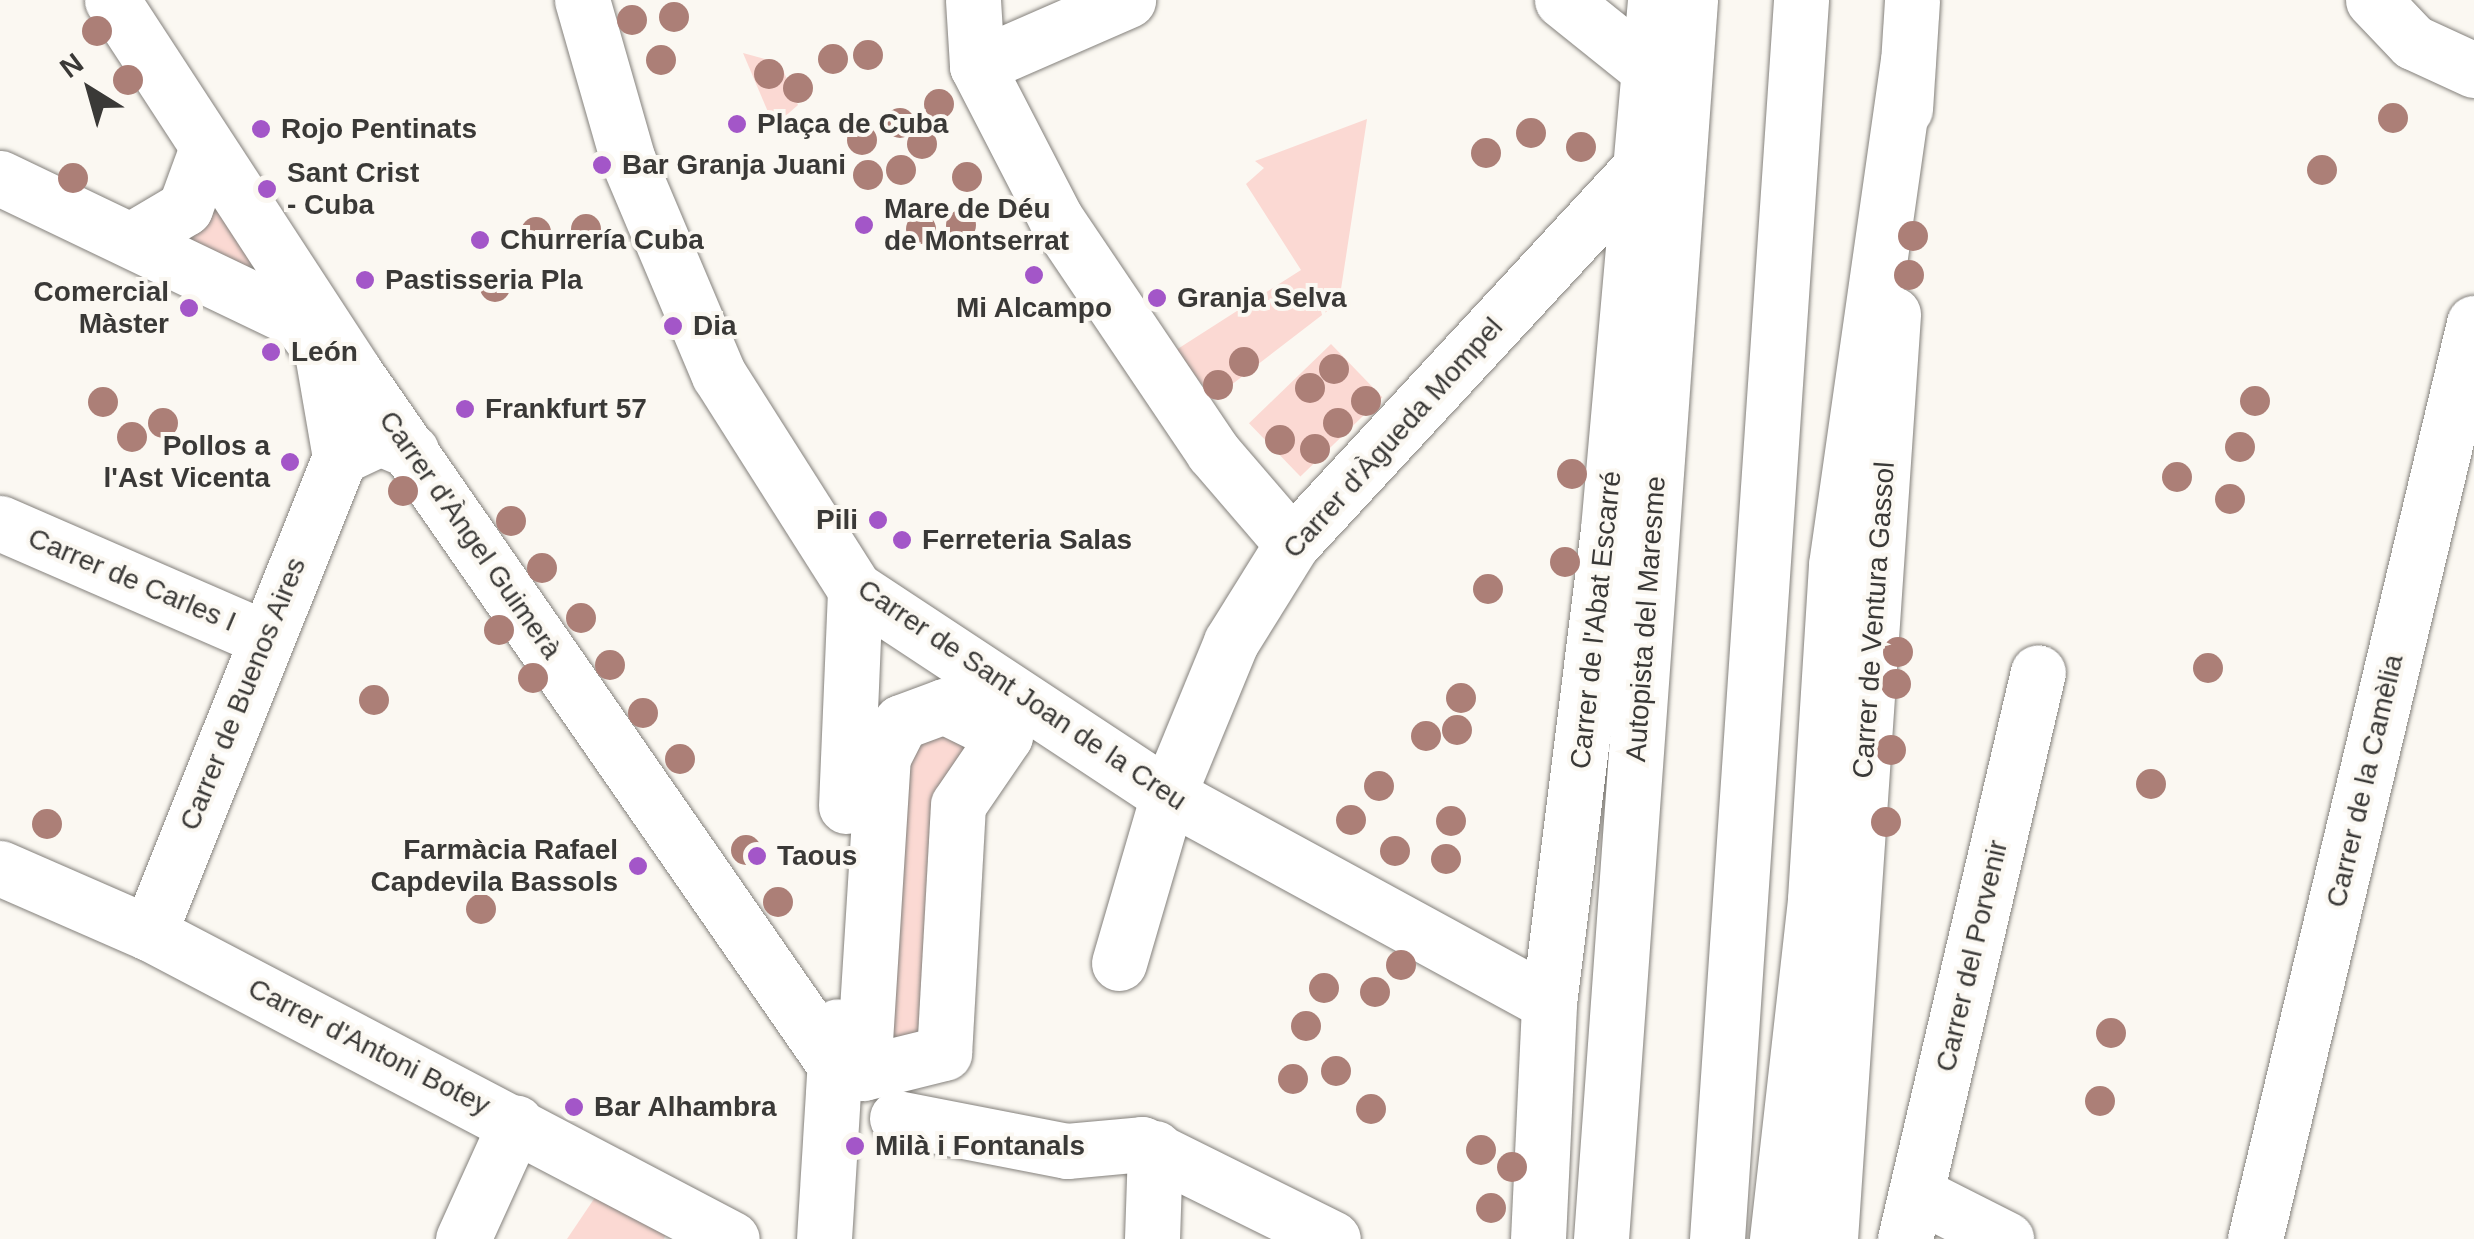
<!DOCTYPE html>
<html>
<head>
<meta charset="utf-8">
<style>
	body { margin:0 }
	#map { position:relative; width:2474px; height:1239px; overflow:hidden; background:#fbf8f2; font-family:Helvetica,sans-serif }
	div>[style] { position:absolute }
	.green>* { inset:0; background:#fbd9d3; transform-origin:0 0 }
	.roads { filter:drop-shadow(0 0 2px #84817c) drop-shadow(0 0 2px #84817c) }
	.minor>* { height:55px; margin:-27.5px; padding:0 27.5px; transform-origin:27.5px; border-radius:27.5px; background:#fff }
	.highway>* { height:55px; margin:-27.5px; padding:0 27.5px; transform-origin:27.5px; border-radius:27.5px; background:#fff }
	.trees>* { width:30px; height:30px; margin:-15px; border-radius:50%; background:#ac7f77 }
	.dots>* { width:28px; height:28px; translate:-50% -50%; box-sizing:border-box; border:5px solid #fbf8f2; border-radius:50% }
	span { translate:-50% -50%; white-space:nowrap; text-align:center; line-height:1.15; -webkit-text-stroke:8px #fbf8f2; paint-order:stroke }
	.poi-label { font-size:28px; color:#3a3937; font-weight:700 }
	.left { translate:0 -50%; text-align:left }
	.right { translate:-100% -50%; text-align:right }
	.street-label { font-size:28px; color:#3a3937 }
	.north { position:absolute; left:40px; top:40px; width:100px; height:100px; -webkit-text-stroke:8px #fbf8f2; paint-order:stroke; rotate:323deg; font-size:28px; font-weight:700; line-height:40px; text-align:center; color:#3a3937 }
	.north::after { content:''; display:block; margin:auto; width:35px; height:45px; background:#3a3937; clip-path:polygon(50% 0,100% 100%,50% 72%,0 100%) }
</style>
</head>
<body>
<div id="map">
	<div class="green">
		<i style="clip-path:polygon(743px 53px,780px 63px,798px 105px,774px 126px)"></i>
		<i style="clip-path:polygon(1367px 119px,1339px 302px,1213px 399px,1176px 350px,1301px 270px,1246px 184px,1264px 168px,1255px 161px)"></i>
		<i style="clip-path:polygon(214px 188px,262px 252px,239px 279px,166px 244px)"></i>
		<i style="left:1331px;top:344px;width:74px;height:114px;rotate:46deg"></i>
		<i style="clip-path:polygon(902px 731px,990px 741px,934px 1050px,874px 1062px)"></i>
		<i style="clip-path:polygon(598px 1193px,667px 1231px,664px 1239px,567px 1239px)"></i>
	</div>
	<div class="roads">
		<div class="minor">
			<i style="left:112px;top:0;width:442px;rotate:56.9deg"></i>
			<i style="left:353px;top:370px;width:846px;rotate:55.26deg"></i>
			<i style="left:582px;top:0;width:166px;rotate:74deg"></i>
			<i style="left:628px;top:160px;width:233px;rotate:67.1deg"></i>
			<i style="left:719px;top:375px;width:254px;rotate:57.6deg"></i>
			<i style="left:855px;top:589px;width:375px;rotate:33.4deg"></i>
			<i style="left:1168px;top:795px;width:434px;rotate:28.6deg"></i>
			<i style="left:973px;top:0;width:66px;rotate:86.5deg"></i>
			<i style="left:977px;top:66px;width:172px;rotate:62.7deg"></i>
			<i style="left:1056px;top:219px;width:281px;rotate:56deg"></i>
			<i style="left:1213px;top:452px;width:121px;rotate:49.3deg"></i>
			<i style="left:1562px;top:0;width:112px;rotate:38.8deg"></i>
			<i style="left:2373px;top:0;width:58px;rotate:46.4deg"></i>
			<i style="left:2413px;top:42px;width:67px;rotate:24.7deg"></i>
			<i style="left:977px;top:66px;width:165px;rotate:-23.6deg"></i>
			<i style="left:1905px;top:109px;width:109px;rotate:-86.3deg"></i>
			<i style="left:0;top:178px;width:331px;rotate:25.6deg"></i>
			<i style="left:299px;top:321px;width:39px;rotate:54deg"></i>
			<i style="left:322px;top:353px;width:106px;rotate:80.2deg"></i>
			<i style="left:136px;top:237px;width:57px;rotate:-30.6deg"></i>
			<i style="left:185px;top:208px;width:64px;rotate:-69.9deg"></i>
			<i style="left:0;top:523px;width:289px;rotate:23.5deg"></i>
			<i style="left:944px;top:706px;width:68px;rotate:26.2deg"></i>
			<i style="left:1005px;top:736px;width:83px;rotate:124.3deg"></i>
			<i style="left:958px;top:805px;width:248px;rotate:93.2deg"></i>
			<i style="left:944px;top:1053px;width:83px;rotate:166.1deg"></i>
			<i style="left:863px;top:1073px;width:317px;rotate:-86.4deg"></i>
			<i style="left:883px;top:757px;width:39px;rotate:-63deg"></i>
			<i style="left:901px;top:722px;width:46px;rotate:-20.4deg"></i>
			<i style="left:846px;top:806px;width:217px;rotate:-87.6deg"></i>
			<i style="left:0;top:868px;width:163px;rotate:23.6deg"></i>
			<i style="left:149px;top:933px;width:658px;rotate:27.69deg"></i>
			<i style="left:149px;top:933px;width:513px;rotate:-68.14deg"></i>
			<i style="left:340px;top:457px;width:44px;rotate:-25.4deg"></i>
			<i style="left:380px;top:438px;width:34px;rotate:23deg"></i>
			<i style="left:1119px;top:963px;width:175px;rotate:-73.7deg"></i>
			<i style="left:1168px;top:795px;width:165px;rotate:-67.6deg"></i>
			<i style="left:1231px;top:642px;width:115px;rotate:-58.1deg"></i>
			<i style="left:1292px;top:544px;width:510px;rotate:-47.23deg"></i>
			<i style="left:897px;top:1118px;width:173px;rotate:11deg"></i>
			<i style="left:1067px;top:1151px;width:75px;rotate:-5.3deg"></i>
			<i style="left:1142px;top:1144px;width:213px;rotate:26.4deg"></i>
			<i style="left:1917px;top:1194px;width:100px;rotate:26.8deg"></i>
			<i style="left:463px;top:1239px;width:128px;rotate:-65.6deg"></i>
			<i style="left:824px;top:1239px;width:213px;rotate:-86.5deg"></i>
			<i style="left:1152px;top:1239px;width:91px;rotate:-88.1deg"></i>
			<i style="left:1538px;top:1239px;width:236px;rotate:-87.3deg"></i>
			<i style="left:1549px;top:1003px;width:478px;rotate:-82.9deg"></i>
			<i style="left:1608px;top:529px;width:531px;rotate:-84.92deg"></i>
			<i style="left:1830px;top:1239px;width:927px;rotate:-86.1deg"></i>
			<i style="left:1905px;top:1239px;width:582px;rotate:-76.8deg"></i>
			<i style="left:2255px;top:1239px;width:942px;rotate:-76.55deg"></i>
		</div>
		<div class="highway">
			<i style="left:1601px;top:1239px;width:1242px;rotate:-85.89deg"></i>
			<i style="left:1717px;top:1239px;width:1242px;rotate:-86.12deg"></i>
			<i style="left:1777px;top:1239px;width:342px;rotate:-83.6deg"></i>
			<i style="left:1815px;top:899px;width:335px;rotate:-86.4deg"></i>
			<i style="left:1836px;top:565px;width:510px;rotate:-81.89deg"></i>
		</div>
	</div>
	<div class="trees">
		<i style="left:674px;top:17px"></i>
		<i style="left:632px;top:20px"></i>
		<i style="left:97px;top:31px"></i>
		<i style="left:868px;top:55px"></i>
		<i style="left:833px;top:59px"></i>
		<i style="left:661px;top:60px"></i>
		<i style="left:769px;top:74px"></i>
		<i style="left:128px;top:80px"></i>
		<i style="left:798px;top:88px"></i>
		<i style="left:939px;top:104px"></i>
		<i style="left:2393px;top:118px"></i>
		<i style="left:900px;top:123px"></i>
		<i style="left:1531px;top:133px"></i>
		<i style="left:862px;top:140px"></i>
		<i style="left:922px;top:144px"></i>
		<i style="left:1581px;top:147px"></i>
		<i style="left:1486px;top:153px"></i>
		<i style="left:901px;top:170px"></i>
		<i style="left:2322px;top:170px"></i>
		<i style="left:868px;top:175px"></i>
		<i style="left:967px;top:177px"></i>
		<i style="left:73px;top:178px"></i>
		<i style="left:961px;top:225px"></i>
		<i style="left:586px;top:229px"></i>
		<i style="left:921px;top:229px"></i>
		<i style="left:536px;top:232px"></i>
		<i style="left:1913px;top:236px"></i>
		<i style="left:1909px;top:275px"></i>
		<i style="left:495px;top:287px"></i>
		<i style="left:1244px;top:362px"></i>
		<i style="left:1334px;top:369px"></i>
		<i style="left:1218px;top:385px"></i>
		<i style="left:1310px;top:388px"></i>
		<i style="left:1366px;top:401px"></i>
		<i style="left:2255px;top:401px"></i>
		<i style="left:103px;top:402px"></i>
		<i style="left:163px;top:423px"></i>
		<i style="left:1338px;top:423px"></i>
		<i style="left:132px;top:437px"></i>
		<i style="left:1280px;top:440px"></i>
		<i style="left:2240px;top:447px"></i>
		<i style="left:1315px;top:449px"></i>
		<i style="left:1572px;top:474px"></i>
		<i style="left:2177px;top:477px"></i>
		<i style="left:403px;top:491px"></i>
		<i style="left:2230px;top:499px"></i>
		<i style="left:511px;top:521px"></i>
		<i style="left:1565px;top:562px"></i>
		<i style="left:542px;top:568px"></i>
		<i style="left:1488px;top:589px"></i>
		<i style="left:581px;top:618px"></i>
		<i style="left:499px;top:630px"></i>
		<i style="left:1898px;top:652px"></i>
		<i style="left:610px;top:665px"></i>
		<i style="left:2208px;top:668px"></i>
		<i style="left:533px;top:678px"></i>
		<i style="left:1896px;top:684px"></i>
		<i style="left:1461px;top:698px"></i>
		<i style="left:374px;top:700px"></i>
		<i style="left:643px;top:713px"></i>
		<i style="left:1457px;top:730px"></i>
		<i style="left:1426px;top:736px"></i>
		<i style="left:1891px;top:750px"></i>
		<i style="left:680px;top:759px"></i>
		<i style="left:2151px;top:784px"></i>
		<i style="left:1379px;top:786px"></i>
		<i style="left:1351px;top:820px"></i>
		<i style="left:1451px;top:821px"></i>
		<i style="left:1886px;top:822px"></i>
		<i style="left:47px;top:824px"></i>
		<i style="left:746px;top:850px"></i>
		<i style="left:1395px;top:851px"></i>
		<i style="left:1446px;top:859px"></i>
		<i style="left:778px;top:902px"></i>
		<i style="left:481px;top:909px"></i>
		<i style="left:1401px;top:965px"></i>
		<i style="left:1324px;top:988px"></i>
		<i style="left:1375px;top:992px"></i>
		<i style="left:1306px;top:1026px"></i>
		<i style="left:2111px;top:1033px"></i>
		<i style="left:1336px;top:1071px"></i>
		<i style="left:1293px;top:1079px"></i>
		<i style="left:2100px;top:1101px"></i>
		<i style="left:1371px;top:1109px"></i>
		<i style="left:1481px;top:1150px"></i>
		<i style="left:1512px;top:1167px"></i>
		<i style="left:1491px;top:1208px"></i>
	</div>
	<div class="dots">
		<i style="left:737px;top:124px;background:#a356c8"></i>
		<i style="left:261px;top:129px;background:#a356c8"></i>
		<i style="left:602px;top:165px;background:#a356c8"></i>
		<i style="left:267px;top:189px;background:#a356c8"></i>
		<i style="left:864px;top:225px;background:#a356c8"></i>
		<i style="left:480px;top:240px;background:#a356c8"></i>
		<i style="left:1034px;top:275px;background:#a356c8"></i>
		<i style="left:365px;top:280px;background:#a356c8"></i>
		<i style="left:1157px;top:298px;background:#a356c8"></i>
		<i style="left:189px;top:308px;background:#a356c8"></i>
		<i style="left:673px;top:326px;background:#a356c8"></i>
		<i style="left:271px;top:352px;background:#a356c8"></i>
		<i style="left:465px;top:409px;background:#a356c8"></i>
		<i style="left:290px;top:462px;background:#a356c8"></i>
		<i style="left:878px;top:520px;background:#a356c8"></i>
		<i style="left:902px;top:540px;background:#a356c8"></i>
		<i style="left:757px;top:856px;background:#a356c8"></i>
		<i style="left:638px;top:866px;background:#a356c8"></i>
		<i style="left:574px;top:1107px;background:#a356c8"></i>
		<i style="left:855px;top:1146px;background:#a356c8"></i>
	</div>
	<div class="poi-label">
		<span class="left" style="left:757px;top:124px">Plaça de Cuba</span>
		<span class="left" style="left:281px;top:129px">Rojo Pentinats</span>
		<span class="left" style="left:622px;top:165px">Bar Granja Juani</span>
		<span class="left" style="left:287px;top:189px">Sant Crist<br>- Cuba</span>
		<span class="left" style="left:884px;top:225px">Mare de Déu<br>de Montserrat</span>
		<span class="left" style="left:500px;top:240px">Churrería Cuba</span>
		<span class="left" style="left:385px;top:280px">Pastisseria Pla</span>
		<span class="right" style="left:169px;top:308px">Comercial<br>Màster</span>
		<span class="left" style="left:1177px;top:298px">Granja Selva</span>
		<span style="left:1034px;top:308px">Mi Alcampo</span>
		<span class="left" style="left:693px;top:326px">Dia</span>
		<span class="left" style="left:291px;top:352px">León</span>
		<span class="left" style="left:485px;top:409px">Frankfurt 57</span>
		<span class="right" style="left:270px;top:462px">Pollos a<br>l'Ast Vicenta</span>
		<span class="right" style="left:858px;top:520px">Pili</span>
		<span class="left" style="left:922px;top:540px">Ferreteria Salas</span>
		<span class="right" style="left:618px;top:866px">Farmàcia Rafael<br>Capdevila Bassols</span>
		<span class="left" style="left:777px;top:856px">Taous</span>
		<span class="left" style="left:594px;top:1107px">Bar Alhambra</span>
		<span class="left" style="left:875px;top:1146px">Milà i Fontanals</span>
	</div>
	<div class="street-label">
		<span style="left:1393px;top:438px;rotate:-48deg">Carrer d'Àgueda Mompel</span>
		<span style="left:470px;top:535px;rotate:55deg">Carrer d'Àngel Guimerà</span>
		<span style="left:132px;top:580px;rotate:23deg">Carrer de Carles I</span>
		<span style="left:1646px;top:619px;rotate:-86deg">Autopista del Maresme</span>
		<span style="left:1596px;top:620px;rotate:-84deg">Carrer de l'Abat Escarré</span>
		<span style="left:1874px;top:620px;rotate:-86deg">Carrer de Ventura Gassol</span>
		<span style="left:243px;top:694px;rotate:-68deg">Carrer de Buenos Aires</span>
		<span style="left:1022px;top:695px;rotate:34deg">Carrer de Sant Joan de la Creu</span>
		<span style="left:2365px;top:781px;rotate:-77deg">Carrer de la Camèlia</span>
		<span style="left:1972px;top:956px;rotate:-77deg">Carrer del Porvenir</span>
		<span style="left:369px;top:1047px;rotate:27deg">Carrer d'Antoni Botey</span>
	</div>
	<div class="north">N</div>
</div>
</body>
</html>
